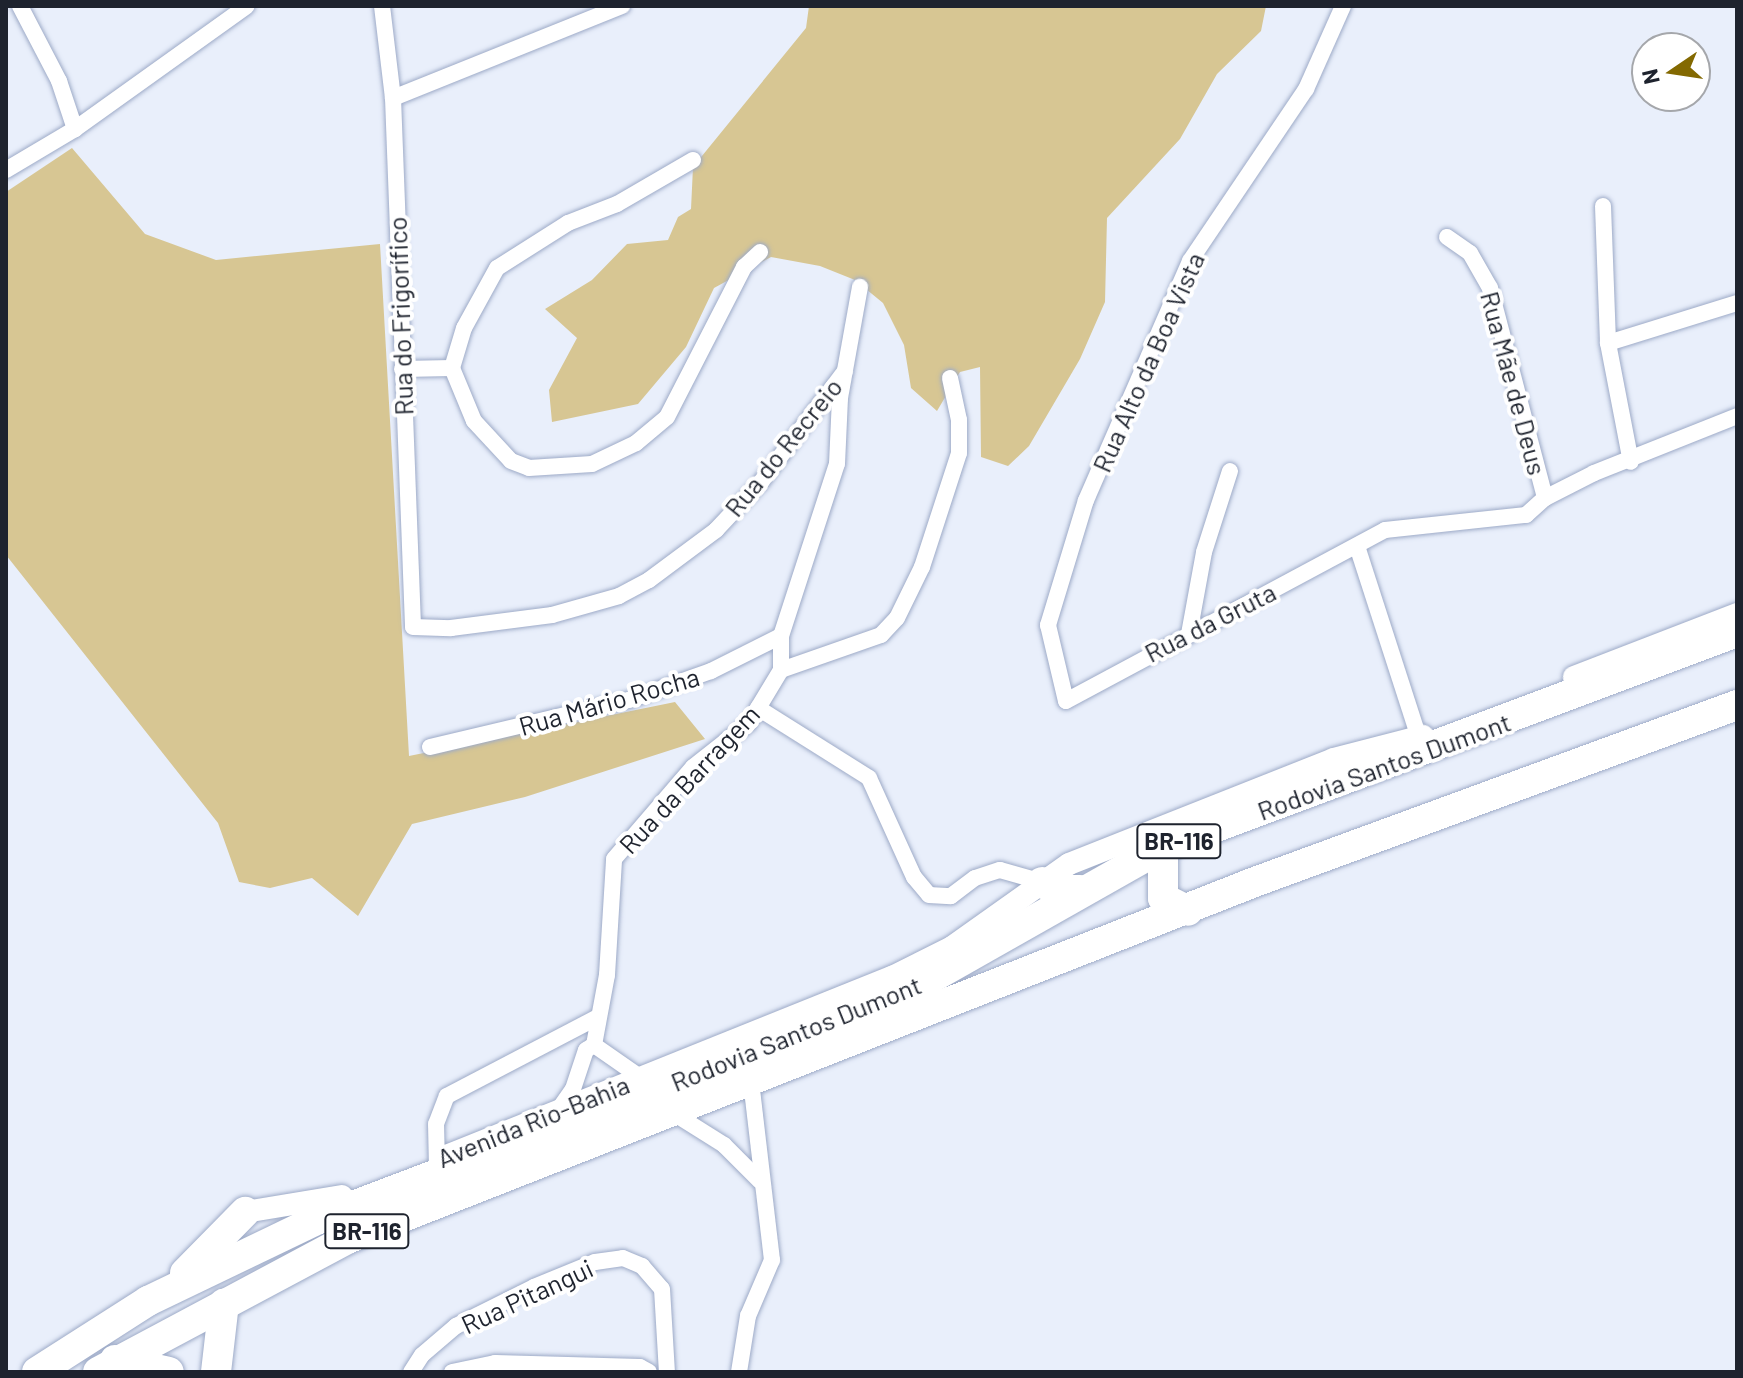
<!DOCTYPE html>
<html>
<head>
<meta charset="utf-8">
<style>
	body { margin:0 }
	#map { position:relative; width:1743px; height:1378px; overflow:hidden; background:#e9effb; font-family:Barlow,sans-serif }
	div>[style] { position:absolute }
	.green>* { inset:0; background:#d7c693 }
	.roads { filter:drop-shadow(0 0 2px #9daac7) drop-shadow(0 0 2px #9daac7) }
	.street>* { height:16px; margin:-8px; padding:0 8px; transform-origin:8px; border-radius:8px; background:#fff }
	.secondary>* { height:22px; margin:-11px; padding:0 11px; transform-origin:11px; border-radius:11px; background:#fff }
	.highway>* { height:30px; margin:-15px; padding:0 15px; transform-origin:15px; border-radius:15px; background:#fff }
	span { translate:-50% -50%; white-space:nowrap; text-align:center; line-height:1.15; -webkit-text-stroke:8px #fff; paint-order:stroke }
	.shield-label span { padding:2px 6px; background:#fff; border:2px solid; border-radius:6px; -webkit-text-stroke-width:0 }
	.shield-label { font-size:24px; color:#1e232e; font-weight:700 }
	.street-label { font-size:26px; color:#1e232e }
	.frame { position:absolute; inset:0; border:8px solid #1e232e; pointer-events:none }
	.north { position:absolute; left:1631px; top:32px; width:80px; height:80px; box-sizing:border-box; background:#fff; border:2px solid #a5a7ab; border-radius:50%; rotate:257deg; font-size:22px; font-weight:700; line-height:32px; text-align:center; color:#1e232e }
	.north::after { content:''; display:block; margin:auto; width:28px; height:36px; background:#836901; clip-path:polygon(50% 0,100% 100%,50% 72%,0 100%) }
</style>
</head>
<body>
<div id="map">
	<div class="green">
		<i style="clip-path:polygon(809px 6px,1266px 6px,1261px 31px,1217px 74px,1180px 139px,1107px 218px,1105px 302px,1080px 359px,1029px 446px,1008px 466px,981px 457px,980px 367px,960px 372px,937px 411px,911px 388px,904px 345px,883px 303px,855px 280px,820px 266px,771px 257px,714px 288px,686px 347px,638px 404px,552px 422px,549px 390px,577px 338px,545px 309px,592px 280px,627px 244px,668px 240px,678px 217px,691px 209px,693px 167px,806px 28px)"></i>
		<i style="clip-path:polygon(72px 148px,145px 234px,216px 260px,380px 244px,409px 756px,675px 702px,705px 739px,525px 797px,412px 824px,358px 916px,312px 878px,270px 888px,239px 882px,218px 823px,6px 555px,6px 192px)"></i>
	</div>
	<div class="roads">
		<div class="street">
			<i style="left:20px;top:6px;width:85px;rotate:62.5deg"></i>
			<i style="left:59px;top:81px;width:51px;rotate:71.6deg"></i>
			<i style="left:382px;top:6px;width:93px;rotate:83.2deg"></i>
			<i style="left:393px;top:98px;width:529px;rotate:87.83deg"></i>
			<i style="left:413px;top:627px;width:38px;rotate:2deg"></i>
			<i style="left:451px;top:628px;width:102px;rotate:-7.3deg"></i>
			<i style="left:552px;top:615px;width:70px;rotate:-15.8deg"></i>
			<i style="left:619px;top:596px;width:34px;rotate:-28deg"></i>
			<i style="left:649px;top:580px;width:84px;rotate:-36.7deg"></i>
			<i style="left:716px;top:530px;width:66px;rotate:-46.8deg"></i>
			<i style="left:761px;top:482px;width:139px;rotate:-52.9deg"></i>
			<i style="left:1343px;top:6px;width:91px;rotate:114deg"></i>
			<i style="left:1306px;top:89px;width:207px;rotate:124deg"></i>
			<i style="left:1190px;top:261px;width:261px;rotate:113.5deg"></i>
			<i style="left:1086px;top:500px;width:131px;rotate:106.9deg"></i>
			<i style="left:1048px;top:625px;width:78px;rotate:76.7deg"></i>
			<i style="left:1066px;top:701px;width:362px;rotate:-28.2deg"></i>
			<i style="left:1385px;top:530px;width:142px;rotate:-6.1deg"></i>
			<i style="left:1526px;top:515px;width:25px;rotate:-42deg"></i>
			<i style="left:1545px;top:498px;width:55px;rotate:-27deg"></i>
			<i style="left:1594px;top:473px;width:154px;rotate:-21.7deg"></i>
			<i style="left:393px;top:98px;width:247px;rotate:-21.9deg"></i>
			<i style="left:693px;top:160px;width:88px;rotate:149.9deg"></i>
			<i style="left:617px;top:204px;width:53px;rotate:158.8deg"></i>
			<i style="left:568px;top:223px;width:84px;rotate:147.6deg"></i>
			<i style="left:497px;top:268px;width:68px;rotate:118.8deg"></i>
			<i style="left:464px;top:328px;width:42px;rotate:106.7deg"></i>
			<i style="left:452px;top:368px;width:57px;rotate:67.5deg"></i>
			<i style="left:474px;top:421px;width:54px;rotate:47.2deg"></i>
			<i style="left:511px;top:461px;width:19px;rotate:21deg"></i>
			<i style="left:529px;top:468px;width:63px;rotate:-3.6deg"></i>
			<i style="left:592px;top:464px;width:49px;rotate:-25.5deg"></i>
			<i style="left:636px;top:443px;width:40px;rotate:-40deg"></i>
			<i style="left:667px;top:417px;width:169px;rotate:-62.8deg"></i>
			<i style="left:744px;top:267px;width:22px;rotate:-43deg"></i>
			<i style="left:6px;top:170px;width:80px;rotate:-30.7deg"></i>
			<i style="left:75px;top:129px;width:211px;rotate:-35.6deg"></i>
			<i style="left:1603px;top:206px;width:137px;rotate:87.9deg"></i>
			<i style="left:1608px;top:343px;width:121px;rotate:79.1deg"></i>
			<i style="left:1447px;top:237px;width:28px;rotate:35deg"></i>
			<i style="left:1470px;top:253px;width:40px;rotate:60.3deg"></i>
			<i style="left:1490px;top:288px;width:217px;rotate:75.3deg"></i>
			<i style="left:1608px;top:343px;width:135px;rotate:-17.2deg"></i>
			<i style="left:402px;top:369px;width:50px;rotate:-1.1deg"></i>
			<i style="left:1357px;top:546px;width:202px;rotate:72.1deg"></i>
			<i style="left:1189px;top:634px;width:83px;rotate:-79.6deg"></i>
			<i style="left:1204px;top:552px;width:85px;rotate:-72.2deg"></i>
			<i style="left:781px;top:670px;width:106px;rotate:-19.3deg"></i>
			<i style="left:881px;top:635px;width:23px;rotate:-47deg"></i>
			<i style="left:897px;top:618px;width:57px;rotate:-63.9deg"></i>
			<i style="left:922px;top:567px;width:120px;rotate:-72deg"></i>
			<i style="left:959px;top:453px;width:33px;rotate:-90deg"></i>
			<i style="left:959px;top:420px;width:43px;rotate:-102.1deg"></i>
			<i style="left:758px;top:708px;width:131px;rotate:32.2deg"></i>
			<i style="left:869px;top:778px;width:109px;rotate:65.6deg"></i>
			<i style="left:914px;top:877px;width:23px;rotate:50deg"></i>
			<i style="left:929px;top:895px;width:22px;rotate:3deg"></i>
			<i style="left:951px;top:896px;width:30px;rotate:-37deg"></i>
			<i style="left:975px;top:878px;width:26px;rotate:-18deg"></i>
			<i style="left:1000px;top:870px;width:44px;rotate:15.9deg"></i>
			<i style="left:430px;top:747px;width:204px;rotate:-13.3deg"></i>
			<i style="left:629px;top:700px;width:87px;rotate:-19.5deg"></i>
			<i style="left:711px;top:671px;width:78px;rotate:-26.6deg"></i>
			<i style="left:594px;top:1045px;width:56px;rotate:34.8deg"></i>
			<i style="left:561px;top:1106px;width:21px;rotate:-55deg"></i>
			<i style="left:573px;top:1089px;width:41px;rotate:-71.6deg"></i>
			<i style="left:586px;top:1050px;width:9px;rotate:-32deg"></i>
			<i style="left:594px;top:1045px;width:71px;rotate:-79.5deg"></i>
			<i style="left:607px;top:975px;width:116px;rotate:-86.5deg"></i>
			<i style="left:614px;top:859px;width:121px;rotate:-49.3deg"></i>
			<i style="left:693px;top:767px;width:71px;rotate:-38.2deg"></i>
			<i style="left:749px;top:723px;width:62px;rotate:-58.9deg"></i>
			<i style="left:781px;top:670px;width:34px;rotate:-90deg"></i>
			<i style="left:781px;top:636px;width:181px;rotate:-72deg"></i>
			<i style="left:837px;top:464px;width:66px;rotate:-87.4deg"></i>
			<i style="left:840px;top:398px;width:113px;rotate:-79.8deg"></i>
			<i style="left:670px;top:1111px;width:64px;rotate:32.2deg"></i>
			<i style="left:724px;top:1145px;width:51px;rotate:45deg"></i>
			<i style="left:437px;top:1167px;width:43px;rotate:-91.3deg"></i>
			<i style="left:436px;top:1124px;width:30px;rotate:-69deg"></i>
			<i style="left:447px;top:1096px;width:168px;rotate:-27.6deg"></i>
			<i style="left:411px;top:1372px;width:20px;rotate:-57deg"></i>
			<i style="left:422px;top:1355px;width:45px;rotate:-40.5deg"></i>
			<i style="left:456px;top:1326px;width:87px;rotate:-26.6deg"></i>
			<i style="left:534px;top:1287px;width:66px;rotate:-22.3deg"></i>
			<i style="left:595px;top:1262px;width:28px;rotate:-8deg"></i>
			<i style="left:623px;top:1258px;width:21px;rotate:23deg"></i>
			<i style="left:642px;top:1266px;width:30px;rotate:49deg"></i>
			<i style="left:662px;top:1289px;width:83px;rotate:86.6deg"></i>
			<i style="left:452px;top:1372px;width:44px;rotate:-11.8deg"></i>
			<i style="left:495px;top:1363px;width:145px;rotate:1.6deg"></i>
			<i style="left:640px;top:1367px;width:10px;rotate:29deg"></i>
			<i style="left:739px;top:1372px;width:57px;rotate:-80.9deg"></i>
			<i style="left:748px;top:1316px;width:61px;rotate:-66.8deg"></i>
			<i style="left:772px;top:1260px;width:180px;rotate:-96.7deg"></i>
		</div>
		<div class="secondary">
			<i style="left:1574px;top:677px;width:175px;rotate:-21.1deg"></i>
			<i style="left:441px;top:1158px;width:486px;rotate:-21.9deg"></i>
			<i style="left:892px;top:977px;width:67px;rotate:-26.6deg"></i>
			<i style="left:952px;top:947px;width:143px;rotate:-35.4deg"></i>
			<i style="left:1069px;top:864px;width:285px;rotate:-21.6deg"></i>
			<i style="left:1334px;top:759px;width:92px;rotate:-14.5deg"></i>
			<i style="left:245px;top:1212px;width:98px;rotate:-9.4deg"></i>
		</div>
		<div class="highway">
			<i style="left:1163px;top:847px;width:51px;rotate:90deg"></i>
			<i style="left:1163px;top:898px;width:28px;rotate:27deg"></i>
			<i style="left:1042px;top:882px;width:15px;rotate:32deg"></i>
			<i style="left:1055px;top:890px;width:25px"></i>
			<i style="left:185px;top:1273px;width:86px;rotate:-45.5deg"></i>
			<i style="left:115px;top:1360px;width:55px;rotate:12.5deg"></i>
			<i style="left:37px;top:1372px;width:132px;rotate:-32.6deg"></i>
			<i style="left:148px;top:1301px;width:187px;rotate:-25.7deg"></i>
			<i style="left:316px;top:1220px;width:613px;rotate:-20.83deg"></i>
			<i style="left:889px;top:1002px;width:315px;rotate:-29.5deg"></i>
			<i style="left:1163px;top:847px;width:613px;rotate:-20.53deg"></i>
			<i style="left:98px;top:1372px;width:282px;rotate:-28.1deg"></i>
			<i style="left:347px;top:1239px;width:973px;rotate:-21.47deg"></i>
			<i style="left:1252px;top:883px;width:517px;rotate:-20.15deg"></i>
			<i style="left:216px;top:1372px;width:69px;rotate:-83.4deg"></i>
		</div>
	</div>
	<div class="shield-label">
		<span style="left:1179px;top:841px">BR-116</span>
		<span style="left:367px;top:1231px">BR-116</span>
	</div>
	<div class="street-label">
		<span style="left:400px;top:316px;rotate:-92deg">Rua do Frigorífico</span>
		<span style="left:1148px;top:362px;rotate:-66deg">Rua Alto da Boa Vista</span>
		<span style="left:1514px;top:383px;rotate:75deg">Rua Mãe de Deus</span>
		<span style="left:783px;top:447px;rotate:-51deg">Rua do Recreio</span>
		<span style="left:1210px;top:622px;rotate:-27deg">Rua da Gruta</span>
		<span style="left:609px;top:701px;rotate:-16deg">Rua Mário Rocha</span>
		<span style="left:1384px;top:766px;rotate:-20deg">Rodovia Santos Dumont</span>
		<span style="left:689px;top:779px;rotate:-47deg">Rua da Barragem</span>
		<span style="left:796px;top:1033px;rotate:-22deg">Rodovia Santos Dumont</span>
		<span style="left:533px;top:1121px;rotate:-22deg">Avenida Rio-Bahia</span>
		<span style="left:527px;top:1296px;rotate:-25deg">Rua Pitangui</span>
	</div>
	<div class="frame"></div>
	<div class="north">N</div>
</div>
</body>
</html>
